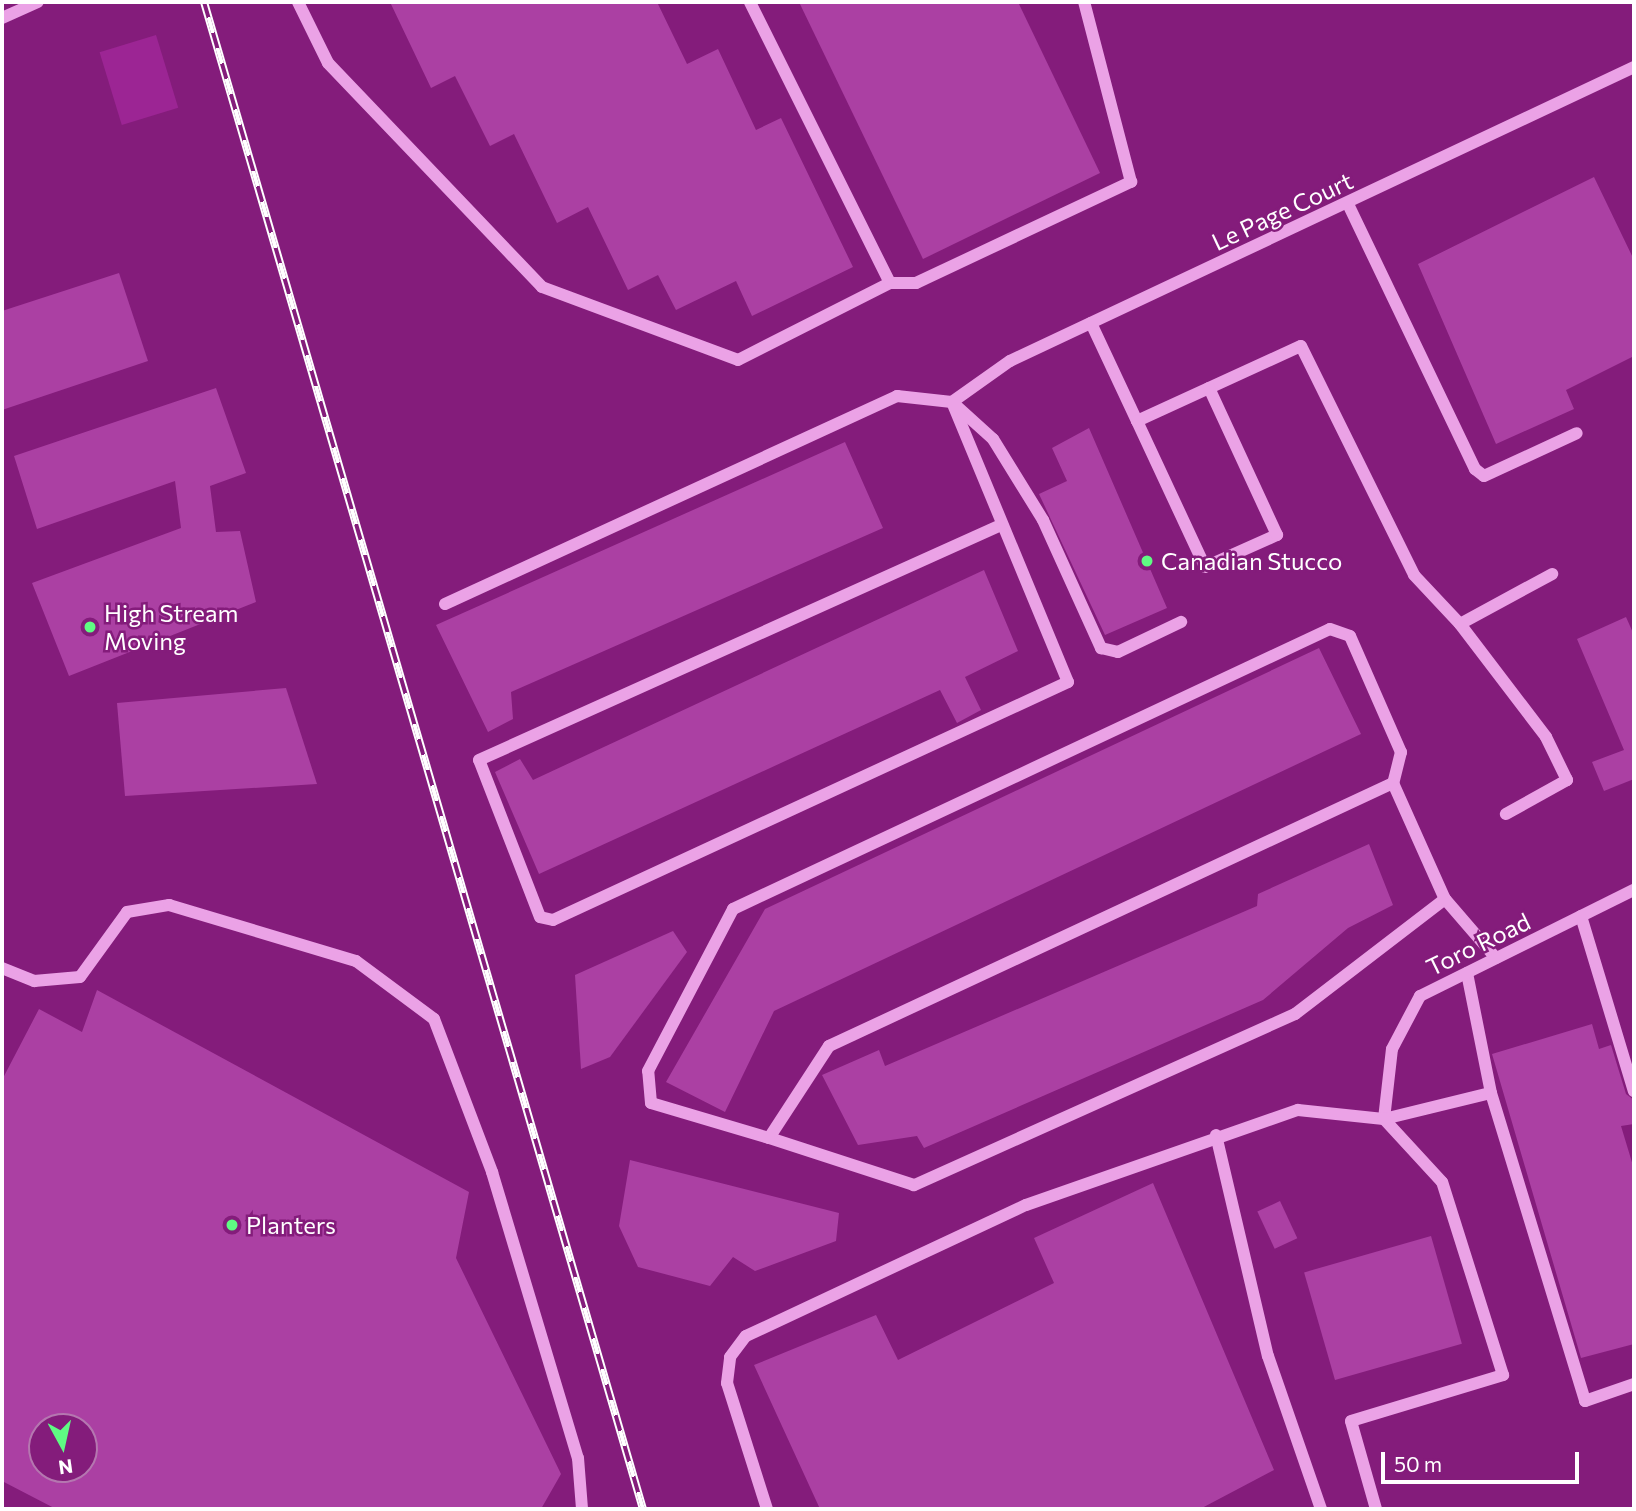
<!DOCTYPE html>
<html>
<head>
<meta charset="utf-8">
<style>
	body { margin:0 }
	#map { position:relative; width:1636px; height:1511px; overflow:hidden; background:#841c7b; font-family:Commissioner,sans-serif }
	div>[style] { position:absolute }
	.green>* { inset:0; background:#9c2594; transform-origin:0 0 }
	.building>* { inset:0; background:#ab40a3; transform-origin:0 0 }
	.minor>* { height:12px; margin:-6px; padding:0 6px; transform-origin:6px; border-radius:6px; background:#eba2e6 }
	.rail>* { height:8px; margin-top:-4px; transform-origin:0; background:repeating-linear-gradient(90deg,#841c7b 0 16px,#fff 0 32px); box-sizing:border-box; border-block:2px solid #fff }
	.dots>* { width:19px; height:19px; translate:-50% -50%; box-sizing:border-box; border:4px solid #841c7b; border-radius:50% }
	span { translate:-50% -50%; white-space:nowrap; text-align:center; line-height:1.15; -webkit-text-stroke:5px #841c7b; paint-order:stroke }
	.street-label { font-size:24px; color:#fff }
	.poi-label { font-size:24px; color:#fff }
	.left { translate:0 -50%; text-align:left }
	.frame { position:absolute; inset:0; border:4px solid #fff; pointer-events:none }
	.north { position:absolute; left:28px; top:1413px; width:70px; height:70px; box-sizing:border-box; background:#841c7b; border:2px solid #b577b0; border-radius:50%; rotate:172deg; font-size:19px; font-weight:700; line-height:28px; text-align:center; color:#fff }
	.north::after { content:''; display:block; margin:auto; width:24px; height:32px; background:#5ffb83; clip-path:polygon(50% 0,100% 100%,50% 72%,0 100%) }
	.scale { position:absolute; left:1381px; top:1452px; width:198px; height:32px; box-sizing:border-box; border:4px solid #fff; border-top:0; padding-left:9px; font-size:21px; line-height:24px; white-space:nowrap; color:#fff; -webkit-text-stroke:5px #841c7b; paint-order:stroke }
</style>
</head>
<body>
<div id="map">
	<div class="green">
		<i style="left:156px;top:35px;width:76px;height:59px;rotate:73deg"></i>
	</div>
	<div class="building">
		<i style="clip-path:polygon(390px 2px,657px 2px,687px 64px,718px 49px,756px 130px,781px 118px,853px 267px,752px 316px,736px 281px,676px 310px,658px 275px,628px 290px,588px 207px,557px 223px,514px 134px,490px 146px,455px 76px,431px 88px)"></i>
		<i style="clip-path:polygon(799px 2px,1018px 2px,1100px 173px,923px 259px)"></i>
		<i style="clip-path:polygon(1594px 177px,1634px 260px,1634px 356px,1566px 390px,1574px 409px,1496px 444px,1418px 264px)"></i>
		<i style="clip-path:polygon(119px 273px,148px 361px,2px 410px,2px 311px)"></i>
		<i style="clip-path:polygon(216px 388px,246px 473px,210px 486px,216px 532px,240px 531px,256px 602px,69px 676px,32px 583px,181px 528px,175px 481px,37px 529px,14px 456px)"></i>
		<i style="clip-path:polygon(1089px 428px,1167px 608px,1105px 635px,1039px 494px,1067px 481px,1052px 448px)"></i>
		<i style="clip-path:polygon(845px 442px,883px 528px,511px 692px,513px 719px,488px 732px,436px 625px)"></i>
		<i style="clip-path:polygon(984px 570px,1018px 651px,965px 677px,981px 710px,957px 723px,940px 690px,539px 874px,495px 772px,520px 759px,533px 780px)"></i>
		<i style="clip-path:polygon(1626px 617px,1634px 635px,1634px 779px,1604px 791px,1592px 762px,1624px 750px,1577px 639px)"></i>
		<i style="clip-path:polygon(1319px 648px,1361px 734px,774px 1011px,725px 1112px,666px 1082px,765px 909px)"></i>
		<i style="clip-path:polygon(286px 688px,317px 784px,125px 796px,117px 703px)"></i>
		<i style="clip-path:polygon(1369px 844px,1393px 905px,1348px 928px,1263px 1000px,924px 1148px,917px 1136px,858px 1145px,822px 1075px,879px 1050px,885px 1066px,1257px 906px,1258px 894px)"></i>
		<i style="clip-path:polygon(673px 931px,687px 952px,610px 1057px,581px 1069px,575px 975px)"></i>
		<i style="clip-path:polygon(evenodd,97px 990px,469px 1192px,456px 1258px,561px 1474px,541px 1509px,56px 1509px,2px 1481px,2px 1080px,39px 1009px,82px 1032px,97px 990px,42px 1427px,84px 1427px,84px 1469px,42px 1469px,42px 1427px)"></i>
		<i style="clip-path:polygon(1592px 1024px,1599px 1049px,1611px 1045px,1626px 1094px,1634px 1100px,1634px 1124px,1621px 1126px,1634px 1169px,1634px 1344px,1581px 1358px,1492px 1054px)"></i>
		<i style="clip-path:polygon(630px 1160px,839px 1213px,836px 1241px,755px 1271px,733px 1257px,710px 1286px,638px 1267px,619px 1226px)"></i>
		<i style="clip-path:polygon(1153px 1183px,1274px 1470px,1200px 1509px,820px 1509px,754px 1365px,876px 1315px,898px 1360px,1054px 1283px,1034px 1238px)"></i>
		<i style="left:1280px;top:1201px;width:41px;height:25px;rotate:65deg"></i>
		<i style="left:1431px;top:1236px;width:112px;height:132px;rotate:74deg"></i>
	</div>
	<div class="minor">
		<i style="left:298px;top:2px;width:68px;rotate:63.8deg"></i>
		<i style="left:328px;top:63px;width:310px;rotate:46.3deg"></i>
		<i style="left:542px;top:287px;width:209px;rotate:20.4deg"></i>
		<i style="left:738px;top:360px;width:170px;rotate:-26.9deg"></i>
		<i style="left:890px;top:283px;width:314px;rotate:-116.5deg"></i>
		<i style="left:2px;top:18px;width:39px;rotate:-24deg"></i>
		<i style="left:1348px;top:204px;width:294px;rotate:64.4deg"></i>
		<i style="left:1475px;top:469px;width:11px;rotate:38deg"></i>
		<i style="left:1484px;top:476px;width:102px;rotate:-24.8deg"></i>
		<i style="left:890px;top:283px;width:26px"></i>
		<i style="left:916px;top:283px;width:238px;rotate:-25.2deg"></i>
		<i style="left:1131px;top:182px;width:186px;rotate:-104.6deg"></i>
		<i style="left:1091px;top:323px;width:108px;rotate:64.9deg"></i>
		<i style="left:1137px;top:421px;width:180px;rotate:-24.6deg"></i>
		<i style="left:1301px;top:346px;width:255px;rotate:63.7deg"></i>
		<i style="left:1414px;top:575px;width:67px;rotate:46.8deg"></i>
		<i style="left:1460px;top:624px;width:142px;rotate:52.7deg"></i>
		<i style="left:1546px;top:737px;width:48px;rotate:64deg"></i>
		<i style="left:1567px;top:780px;width:70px;rotate:150.9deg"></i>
		<i style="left:952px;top:402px;width:303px;rotate:67.5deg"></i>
		<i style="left:1068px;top:682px;width:567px;rotate:155.2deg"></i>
		<i style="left:553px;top:920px;width:13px;rotate:-167deg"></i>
		<i style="left:540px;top:917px;width:168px;rotate:-111.2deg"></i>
		<i style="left:479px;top:760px;width:570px;rotate:-24.23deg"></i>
		<i style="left:952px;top:402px;width:71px;rotate:-35.3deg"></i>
		<i style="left:1010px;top:361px;width:690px;rotate:-25.23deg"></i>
		<i style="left:1137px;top:421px;width:161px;rotate:65deg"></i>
		<i style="left:1205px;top:567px;width:79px;rotate:-24deg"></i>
		<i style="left:1277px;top:535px;width:162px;rotate:-114.8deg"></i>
		<i style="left:445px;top:604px;width:498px;rotate:-24.7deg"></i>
		<i style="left:897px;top:396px;width:55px;rotate:6.2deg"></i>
		<i style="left:952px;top:402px;width:55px;rotate:42.1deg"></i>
		<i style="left:993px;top:439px;width:95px;rotate:58.3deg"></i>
		<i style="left:1043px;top:520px;width:141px;rotate:65.6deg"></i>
		<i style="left:1101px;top:648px;width:17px;rotate:13deg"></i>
		<i style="left:1118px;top:652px;width:70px;rotate:-25.5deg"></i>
		<i style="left:1460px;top:624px;width:105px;rotate:-28.5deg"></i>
		<i style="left:1445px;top:899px;width:189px;rotate:142.5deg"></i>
		<i style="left:1295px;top:1014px;width:418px;rotate:155.8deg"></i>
		<i style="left:914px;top:1185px;width:152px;rotate:-162deg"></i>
		<i style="left:769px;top:1138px;width:110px;rotate:-56.9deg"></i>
		<i style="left:829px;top:1046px;width:622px;rotate:-25deg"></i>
		<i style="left:1393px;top:783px;width:127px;rotate:65.9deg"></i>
		<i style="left:1445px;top:899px;width:78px;rotate:49.2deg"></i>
		<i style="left:1581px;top:916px;width:183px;rotate:73.2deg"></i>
		<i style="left:2px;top:968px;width:35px;rotate:22deg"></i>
		<i style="left:34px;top:981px;width:46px;rotate:-5deg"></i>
		<i style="left:80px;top:977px;width:80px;rotate:-54.1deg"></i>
		<i style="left:127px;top:912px;width:43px;rotate:-9.5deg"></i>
		<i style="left:169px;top:905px;width:195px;rotate:16.7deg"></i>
		<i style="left:356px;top:961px;width:97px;rotate:36.6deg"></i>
		<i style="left:434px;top:1019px;width:164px;rotate:69.2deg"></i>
		<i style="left:492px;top:1172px;width:299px;rotate:73.3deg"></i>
		<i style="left:578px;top:1458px;width:51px;rotate:85.5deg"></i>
		<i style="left:1467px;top:973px;width:122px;rotate:78.7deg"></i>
		<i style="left:1384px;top:1119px;width:70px;rotate:-83.5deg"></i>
		<i style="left:1392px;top:1049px;width:60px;rotate:-62.2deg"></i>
		<i style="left:1420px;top:996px;width:239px;rotate:-26.4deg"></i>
		<i style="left:1216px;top:1135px;width:227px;rotate:76.8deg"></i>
		<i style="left:1268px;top:1356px;width:162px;rotate:70.9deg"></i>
		<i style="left:769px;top:1138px;width:123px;rotate:-163.5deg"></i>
		<i style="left:651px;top:1103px;width:32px;rotate:-95deg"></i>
		<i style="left:648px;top:1071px;width:183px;rotate:-62.3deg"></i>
		<i style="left:733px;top:909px;width:659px;rotate:-25.13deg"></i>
		<i style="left:1330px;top:629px;width:21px;rotate:19deg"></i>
		<i style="left:1350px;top:636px;width:127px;rotate:66.3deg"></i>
		<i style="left:1401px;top:752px;width:32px;rotate:104deg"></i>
		<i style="left:767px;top:1509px;width:132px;rotate:-107.6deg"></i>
		<i style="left:727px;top:1383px;width:26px;rotate:-83deg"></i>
		<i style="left:730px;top:1357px;width:26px;rotate:-53deg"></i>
		<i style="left:746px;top:1336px;width:309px;rotate:-25.1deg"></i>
		<i style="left:1026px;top:1205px;width:288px;rotate:-19.3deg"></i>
		<i style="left:1298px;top:1110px;width:86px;rotate:6deg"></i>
		<i style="left:1384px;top:1119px;width:110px;rotate:-13.7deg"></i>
		<i style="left:1491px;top:1093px;width:322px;rotate:73deg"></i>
		<i style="left:1585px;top:1401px;width:52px;rotate:-19.1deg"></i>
		<i style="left:1376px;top:1509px;width:91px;rotate:-105.9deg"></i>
		<i style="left:1351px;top:1421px;width:159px;rotate:-16.8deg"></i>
		<i style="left:1503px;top:1375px;width:202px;rotate:-107.5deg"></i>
		<i style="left:1442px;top:1182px;width:86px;rotate:-132.6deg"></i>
	</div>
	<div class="rail">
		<i style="left:204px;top:2px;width:1570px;rotate:73.76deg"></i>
	</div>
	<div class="dots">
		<i style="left:1147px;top:561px;background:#5ffb83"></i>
		<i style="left:90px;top:627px;background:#5ffb83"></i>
		<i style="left:232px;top:1225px;background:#5ffb83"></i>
	</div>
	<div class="street-label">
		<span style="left:1282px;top:211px;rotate:-25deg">Le Page Court</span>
		<span style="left:1478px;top:944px;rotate:-26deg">Toro Road</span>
	</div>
	<div class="poi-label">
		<span class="left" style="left:1161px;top:561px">Canadian Stucco</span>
		<span class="left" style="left:104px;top:627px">High Stream<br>Moving</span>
		<span class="left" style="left:246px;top:1225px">Planters</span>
	</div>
	<div class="frame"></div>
	<div class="north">N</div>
	<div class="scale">50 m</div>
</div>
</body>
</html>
